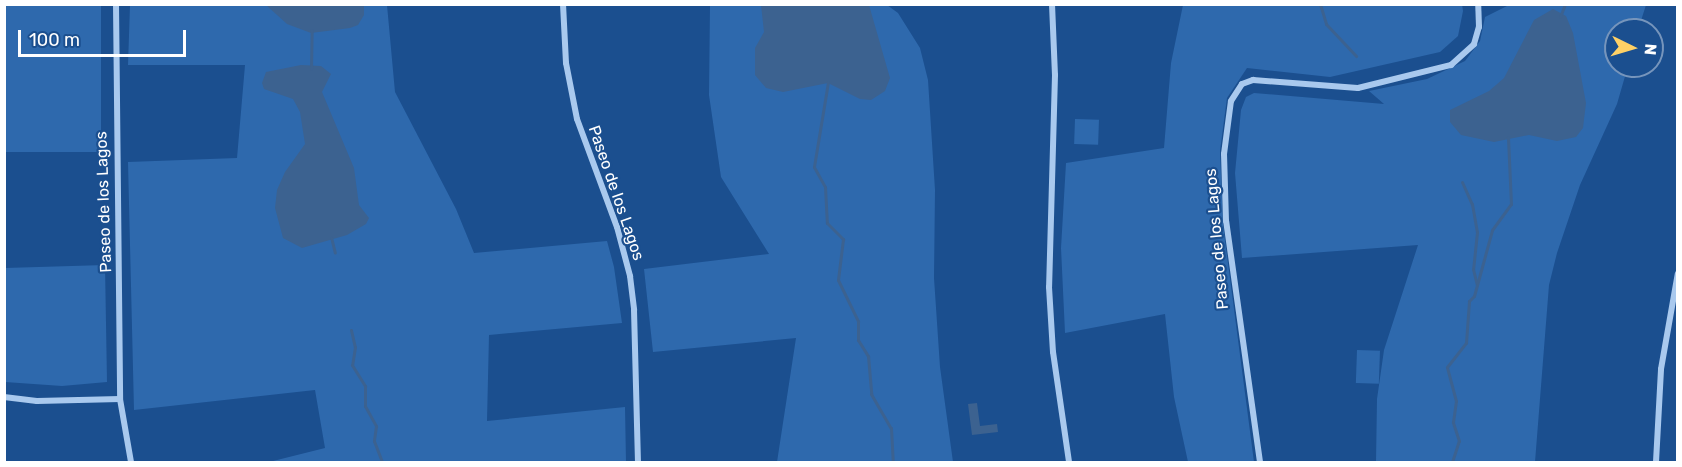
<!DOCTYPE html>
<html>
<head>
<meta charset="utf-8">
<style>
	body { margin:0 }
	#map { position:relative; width:1682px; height:467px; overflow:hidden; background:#1b4f8f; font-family:Rubik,sans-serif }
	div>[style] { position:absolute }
	.green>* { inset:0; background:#2e69ad; transform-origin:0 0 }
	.water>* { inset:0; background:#3c6290 }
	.stream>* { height:3px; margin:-1.5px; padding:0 1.5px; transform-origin:1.5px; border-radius:1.5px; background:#3c6290 }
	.street>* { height:6px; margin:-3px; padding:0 3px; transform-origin:3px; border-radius:3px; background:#a9c9ee }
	span { translate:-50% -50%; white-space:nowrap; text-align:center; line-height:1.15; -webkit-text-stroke:4.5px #1b4f8f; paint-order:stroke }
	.street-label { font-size:16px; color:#fff }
	.frame { position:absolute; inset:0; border:6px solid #fff; pointer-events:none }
	.north { position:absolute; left:1604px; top:18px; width:60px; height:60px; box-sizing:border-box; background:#1b4f8f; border:2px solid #7695bc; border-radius:50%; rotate:95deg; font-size:16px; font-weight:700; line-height:24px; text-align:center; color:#fff }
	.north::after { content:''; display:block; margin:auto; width:21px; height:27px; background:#ffd166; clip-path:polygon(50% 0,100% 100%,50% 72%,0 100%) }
	.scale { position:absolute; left:18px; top:30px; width:168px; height:27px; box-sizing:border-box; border:3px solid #fff; border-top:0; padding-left:8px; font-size:18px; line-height:21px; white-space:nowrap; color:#fff; -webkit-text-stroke:4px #1b4f8f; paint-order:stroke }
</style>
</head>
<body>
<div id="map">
	<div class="green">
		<i style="left:4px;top:5px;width:97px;height:147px"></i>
		<i style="clip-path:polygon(130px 5px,387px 5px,395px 92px,456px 209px,474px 253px,607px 241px,614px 267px,622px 323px,489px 335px,487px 421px,625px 407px,626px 462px,269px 462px,325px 448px,315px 390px,134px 410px,128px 162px,237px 158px,245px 65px,128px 65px)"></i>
		<i style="clip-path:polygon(710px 5px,887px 5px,898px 13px,920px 48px,928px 80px,935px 190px,934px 278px,940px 367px,953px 462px,777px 462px,796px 338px,653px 352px,644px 269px,769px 254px,721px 177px,709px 95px)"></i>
		<i style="clip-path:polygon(1183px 5px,1462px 4px,1463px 11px,1458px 36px,1440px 52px,1330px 77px,1247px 68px,1227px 98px,1220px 151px,1223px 225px,1254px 462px,1188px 462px,1174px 397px,1165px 314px,1065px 333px,1061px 248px,1066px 163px,1164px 148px,1171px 63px)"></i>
		<i style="clip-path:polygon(1509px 5px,1646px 5px,1638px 30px,1616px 30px,1616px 66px,1628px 66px,1617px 104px,1580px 185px,1557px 253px,1549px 285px,1535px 462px,1376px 462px,1377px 399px,1384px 350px,1418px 245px,1242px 258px,1235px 173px,1241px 110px,1246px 97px,1254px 93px,1384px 104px,1369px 91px,1427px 79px,1465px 61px,1480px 41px,1485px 17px)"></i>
		<i style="left:1075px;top:119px;width:24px;height:25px;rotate:2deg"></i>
		<i style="clip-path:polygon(105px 265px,107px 382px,62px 386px,5px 382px,5px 268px)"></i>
		<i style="left:1357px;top:350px;width:23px;height:33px;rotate:2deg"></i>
	</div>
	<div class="water">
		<i style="clip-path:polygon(266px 5px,364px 5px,364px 15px,358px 25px,350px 28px,311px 33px,287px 24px)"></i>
		<i style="clip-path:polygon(761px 5px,869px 5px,890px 78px,885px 91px,871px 100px,860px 99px,828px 83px,783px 92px,766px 88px,755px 75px,755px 48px,764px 32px)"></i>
		<i style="clip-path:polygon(1553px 9px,1566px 16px,1573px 33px,1586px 103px,1583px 128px,1576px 137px,1557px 141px,1529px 135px,1494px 142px,1461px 135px,1450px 122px,1450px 110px,1489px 91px,1504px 78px,1534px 20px)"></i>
		<i style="clip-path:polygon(301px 65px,321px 66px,331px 74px,322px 92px,354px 168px,359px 205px,369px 218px,366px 224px,347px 235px,302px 248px,283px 238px,275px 208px,277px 190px,285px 172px,305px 144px,300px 112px,293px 99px,264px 89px,262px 83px,266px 72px)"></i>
		<i style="clip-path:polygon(977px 403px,980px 426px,997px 424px,998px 432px,972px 435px,968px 404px)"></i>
	</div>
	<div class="stream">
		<i style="left:1320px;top:4px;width:21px;rotate:73deg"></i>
		<i style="left:1326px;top:24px;width:44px;rotate:46.8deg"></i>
		<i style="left:1560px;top:17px;width:14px;rotate:-69deg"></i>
		<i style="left:311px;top:69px;width:39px;rotate:-89deg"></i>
		<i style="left:828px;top:82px;width:86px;rotate:99.4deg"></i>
		<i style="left:814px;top:167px;width:23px;rotate:61deg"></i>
		<i style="left:825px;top:187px;width:36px;rotate:87deg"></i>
		<i style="left:827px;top:223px;width:23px;rotate:45deg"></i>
		<i style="left:843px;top:239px;width:41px;rotate:97deg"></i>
		<i style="left:838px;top:280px;width:46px;rotate:64deg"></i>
		<i style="left:858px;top:321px;width:19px;rotate:90deg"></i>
		<i style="left:858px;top:340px;width:19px;rotate:58deg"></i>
		<i style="left:868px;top:356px;width:38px;rotate:85deg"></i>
		<i style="left:871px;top:394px;width:39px;rotate:60deg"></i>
		<i style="left:891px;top:428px;width:34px;rotate:87deg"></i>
		<i style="left:1462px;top:182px;width:24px;rotate:66deg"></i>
		<i style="left:1472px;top:204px;width:28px;rotate:80deg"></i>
		<i style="left:1477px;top:232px;width:37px;rotate:96deg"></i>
		<i style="left:1473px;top:269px;width:16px;rotate:76deg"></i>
		<i style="left:331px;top:237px;width:16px;rotate:76deg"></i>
		<i style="left:351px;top:330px;width:17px;rotate:77deg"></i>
		<i style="left:355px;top:347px;width:18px;rotate:99deg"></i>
		<i style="left:352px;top:365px;width:25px;rotate:58deg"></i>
		<i style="left:365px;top:386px;width:20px;rotate:90deg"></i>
		<i style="left:365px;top:406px;width:23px;rotate:61deg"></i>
		<i style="left:376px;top:426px;width:15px;rotate:98deg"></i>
		<i style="left:374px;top:441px;width:22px;rotate:69deg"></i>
		<i style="left:1452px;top:462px;width:22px;rotate:-72deg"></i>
		<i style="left:1459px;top:441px;width:20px;rotate:-108deg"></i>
		<i style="left:1453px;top:422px;width:21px;rotate:-82deg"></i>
		<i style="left:1456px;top:401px;width:35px;rotate:-105deg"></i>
		<i style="left:1447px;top:367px;width:31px;rotate:-52deg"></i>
		<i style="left:1466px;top:343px;width:42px;rotate:-85.9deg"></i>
		<i style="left:1469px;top:301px;width:7px;rotate:-45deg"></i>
		<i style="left:1474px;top:296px;width:68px;rotate:-74.7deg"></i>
		<i style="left:1492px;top:230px;width:32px;rotate:-54deg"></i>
		<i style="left:1511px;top:204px;width:67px;rotate:-92.6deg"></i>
	</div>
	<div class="street">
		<i style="left:116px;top:4px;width:395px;rotate:89.4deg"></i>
		<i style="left:120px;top:399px;width:64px;rotate:80.1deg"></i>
		<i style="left:563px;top:4px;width:59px;rotate:87.1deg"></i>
		<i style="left:566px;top:63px;width:57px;rotate:78.9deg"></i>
		<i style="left:577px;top:119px;width:115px;rotate:69.7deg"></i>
		<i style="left:617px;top:227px;width:51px;rotate:75.1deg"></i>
		<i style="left:630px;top:276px;width:34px;rotate:83deg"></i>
		<i style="left:634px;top:310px;width:152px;rotate:88.5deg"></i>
		<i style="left:1052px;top:4px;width:71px;rotate:87.6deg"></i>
		<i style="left:1055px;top:75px;width:212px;rotate:91.6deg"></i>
		<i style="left:1049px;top:287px;width:65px;rotate:86.5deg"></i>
		<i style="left:1053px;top:352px;width:111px;rotate:81.7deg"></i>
		<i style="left:4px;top:397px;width:33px;rotate:7deg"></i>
		<i style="left:37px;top:401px;width:83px;rotate:-1.4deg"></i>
		<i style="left:1260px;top:462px;width:243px;rotate:-98deg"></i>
		<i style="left:1226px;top:221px;width:67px;rotate:-91.7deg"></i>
		<i style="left:1224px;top:154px;width:53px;rotate:-82.5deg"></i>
		<i style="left:1231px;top:101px;width:20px;rotate:-57deg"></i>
		<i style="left:1242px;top:84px;width:12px;rotate:-20deg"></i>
		<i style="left:1253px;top:80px;width:105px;rotate:4.4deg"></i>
		<i style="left:1358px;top:88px;width:96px;rotate:-13.9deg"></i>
		<i style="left:1451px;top:65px;width:31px;rotate:-42deg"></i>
		<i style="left:1474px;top:44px;width:18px;rotate:-74deg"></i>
		<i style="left:1479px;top:27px;width:23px;rotate:-92deg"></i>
		<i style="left:1656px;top:462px;width:93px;rotate:-86.9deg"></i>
		<i style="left:1661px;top:369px;width:97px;rotate:-80deg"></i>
	</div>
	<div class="street-label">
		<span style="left:616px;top:193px;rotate:71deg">Paseo de los Lagos</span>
		<span style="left:104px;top:202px;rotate:-92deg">Paseo de los Lagos</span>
		<span style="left:1217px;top:239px;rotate:-95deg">Paseo de los Lagos</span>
	</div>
	<div class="frame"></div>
	<div class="north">N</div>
	<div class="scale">100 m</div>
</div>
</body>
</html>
